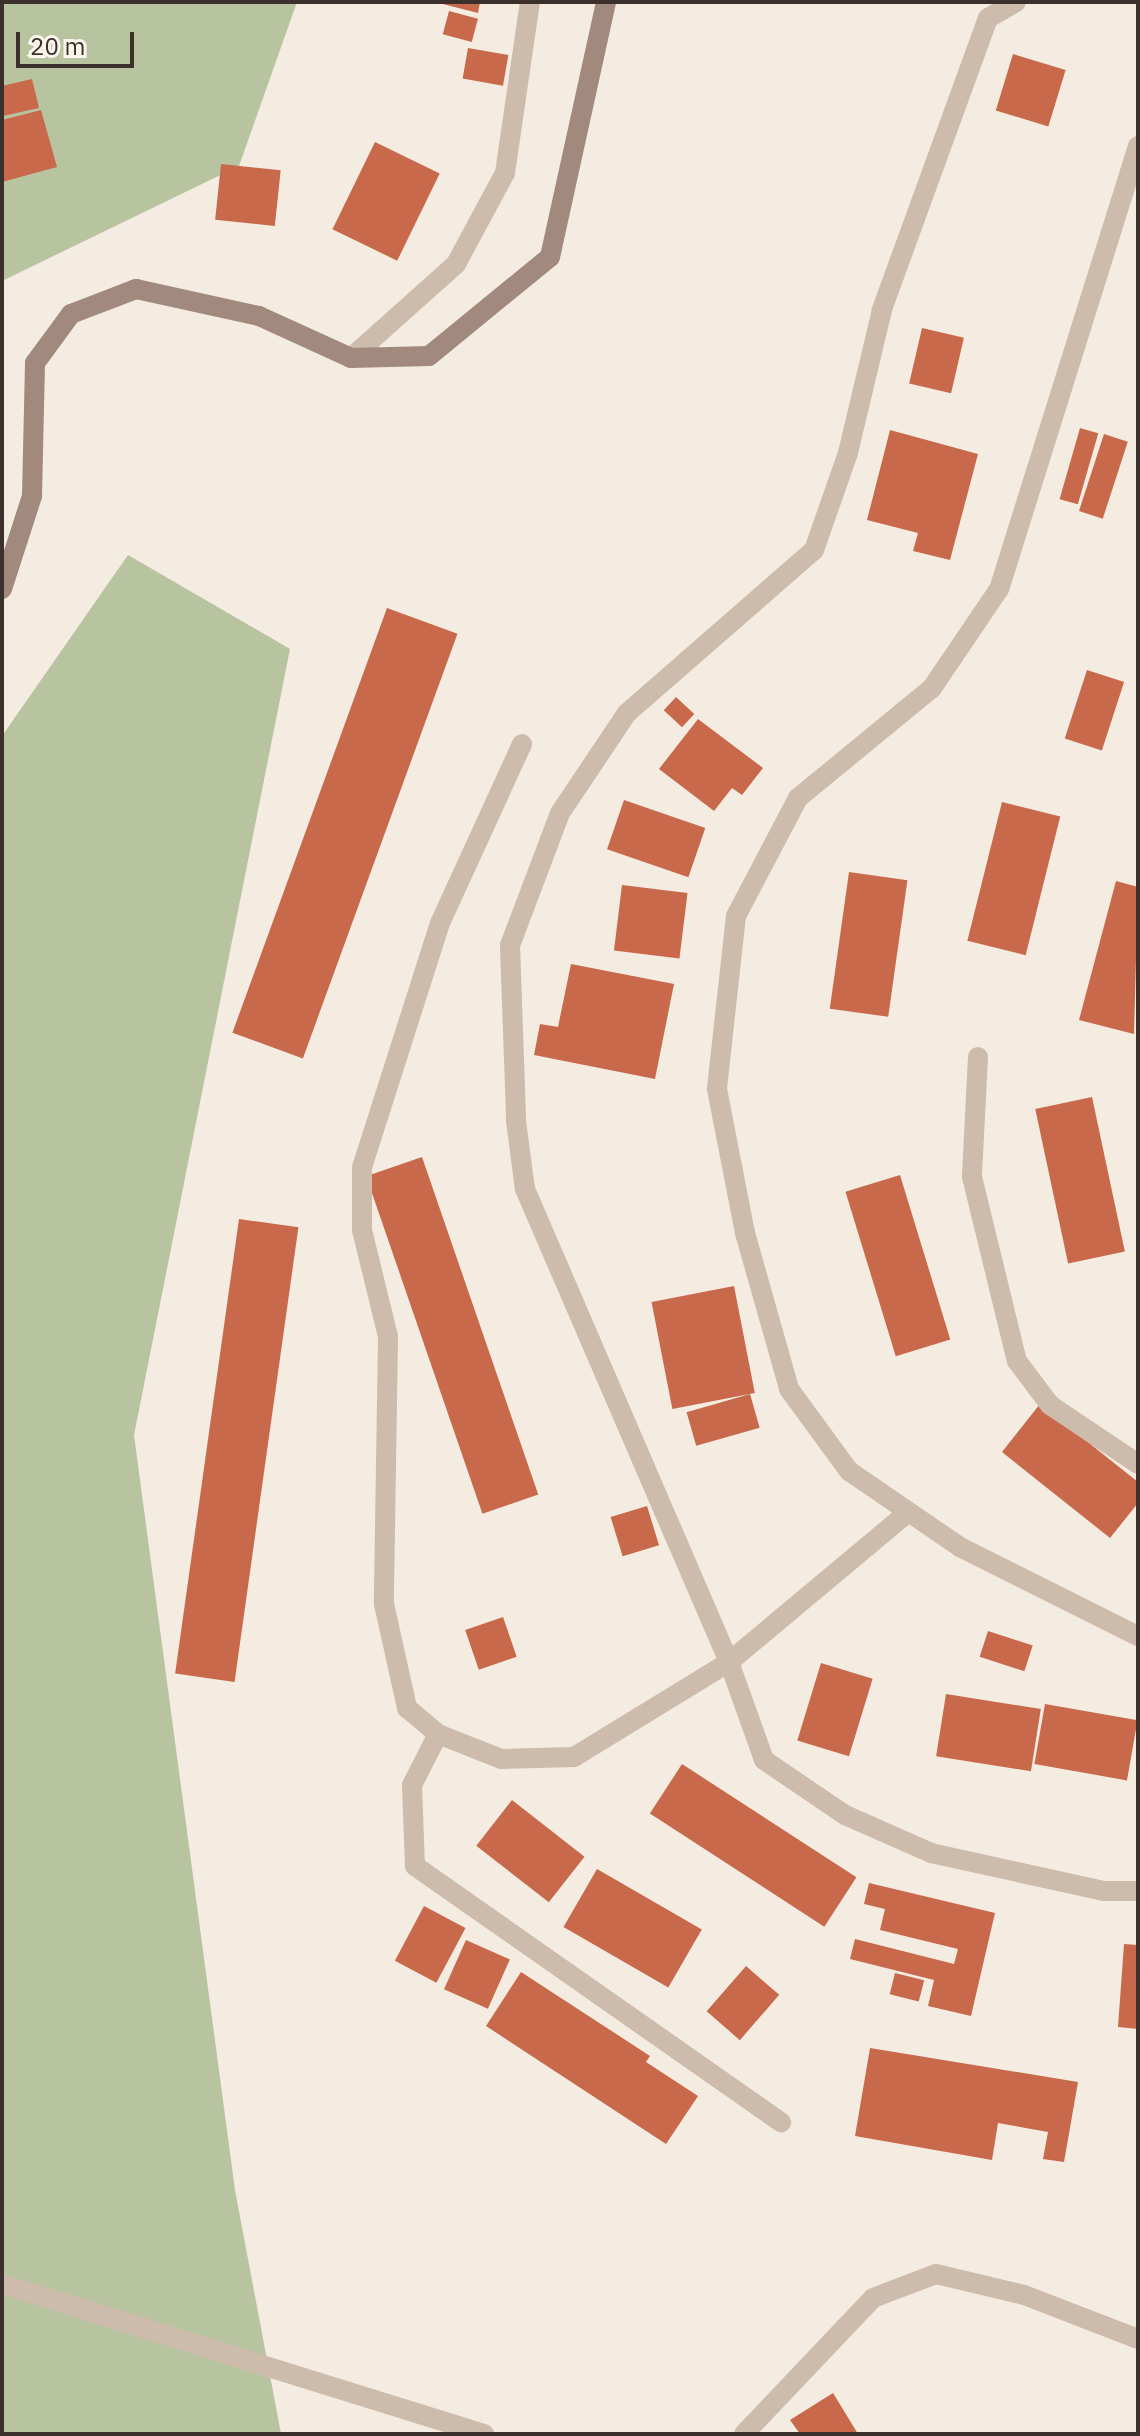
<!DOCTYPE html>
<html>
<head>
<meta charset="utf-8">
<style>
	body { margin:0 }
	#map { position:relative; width:1140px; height:2436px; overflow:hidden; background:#f4ebe1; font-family:"IBM Plex Sans",sans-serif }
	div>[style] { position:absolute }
	.green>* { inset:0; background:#b8c4a0 }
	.building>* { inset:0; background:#c8694b; transform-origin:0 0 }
	.street>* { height:20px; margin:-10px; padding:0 10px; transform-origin:10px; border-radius:10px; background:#cdbbac }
	.secondary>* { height:20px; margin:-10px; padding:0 10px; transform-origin:10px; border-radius:10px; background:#a18a7d }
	span { translate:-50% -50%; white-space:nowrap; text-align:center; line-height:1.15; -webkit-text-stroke:8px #fbf5ee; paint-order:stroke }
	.frame { position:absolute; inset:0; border:4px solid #3b302b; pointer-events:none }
	.scale { position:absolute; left:16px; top:32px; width:118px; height:36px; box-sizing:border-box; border:4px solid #3b302b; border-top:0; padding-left:10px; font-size:24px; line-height:28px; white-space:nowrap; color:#3b302b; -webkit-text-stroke:6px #fbf5ee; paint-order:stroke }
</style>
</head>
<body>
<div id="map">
	<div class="green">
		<i style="clip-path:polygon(2px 2px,297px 2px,239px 166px,2px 281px)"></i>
		<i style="clip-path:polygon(128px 555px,290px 649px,134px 1435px,235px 2190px,281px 2434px,2px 2434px,2px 736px)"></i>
	</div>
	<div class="building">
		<i style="clip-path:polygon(435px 2px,480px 2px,478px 13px)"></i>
		<i style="left:449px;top:11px;width:30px;height:24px;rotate:15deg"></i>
		<i style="left:468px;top:48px;width:41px;height:31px;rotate:10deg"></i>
		<i style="left:1013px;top:54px;width:55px;height:59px;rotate:17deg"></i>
		<i style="clip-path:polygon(32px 79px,39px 108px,3px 116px,2px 86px)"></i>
		<i style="clip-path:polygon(41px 110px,57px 167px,2px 182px,2px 120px)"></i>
		<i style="left:375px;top:142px;width:72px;height:97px;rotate:26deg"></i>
		<i style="left:221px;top:164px;width:60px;height:56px;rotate:6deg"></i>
		<i style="left:922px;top:328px;width:43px;height:57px;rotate:13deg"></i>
		<i style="left:1080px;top:428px;width:19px;height:74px;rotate:16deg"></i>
		<i style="clip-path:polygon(890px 430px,978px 454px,950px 560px,913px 551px,918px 533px,867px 520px)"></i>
		<i style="left:1104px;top:434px;width:25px;height:81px;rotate:18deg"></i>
		<i style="left:387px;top:608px;width:75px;height:452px;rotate:20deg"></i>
		<i style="left:1087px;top:670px;width:39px;height:72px;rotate:18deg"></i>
		<i style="left:676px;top:697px;width:25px;height:18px;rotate:43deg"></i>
		<i style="clip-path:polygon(698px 719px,763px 768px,742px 795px,732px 788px,714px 811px,659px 769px)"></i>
		<i style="left:624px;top:800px;width:86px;height:52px;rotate:19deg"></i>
		<i style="left:1002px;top:802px;width:60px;height:143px;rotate:14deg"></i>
		<i style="left:849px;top:872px;width:59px;height:138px;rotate:8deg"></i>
		<i style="clip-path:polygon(1116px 881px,1138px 887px,1134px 1034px,1079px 1020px)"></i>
		<i style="left:622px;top:885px;width:66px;height:66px;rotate:7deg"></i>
		<i style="clip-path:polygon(571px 964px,674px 984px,655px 1079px,534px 1055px,540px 1024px,558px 1027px)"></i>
		<i style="left:1092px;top:1097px;width:158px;height:58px;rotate:78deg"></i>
		<i style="left:422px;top:1157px;width:357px;height:59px;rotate:71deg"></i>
		<i style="left:900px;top:1175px;width:172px;height:57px;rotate:73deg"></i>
		<i style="left:239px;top:1219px;width:60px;height:459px;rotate:8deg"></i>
		<i style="left:734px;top:1286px;width:109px;height:84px;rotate:79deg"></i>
		<i style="left:750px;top:1394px;width:35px;height:66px;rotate:74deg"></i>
		<i style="clip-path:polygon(1040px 1404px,1138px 1482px,1138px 1503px,1110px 1538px,1002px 1452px)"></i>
		<i style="left:647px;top:1506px;width:41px;height:38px;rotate:73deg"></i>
		<i style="left:503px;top:1617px;width:42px;height:40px;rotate:71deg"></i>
		<i style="left:988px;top:1631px;width:47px;height:27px;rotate:18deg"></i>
		<i style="left:821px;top:1663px;width:54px;height:81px;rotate:17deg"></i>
		<i style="left:946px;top:1694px;width:96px;height:63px;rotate:9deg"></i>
		<i style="left:1045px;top:1704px;width:94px;height:61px;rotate:10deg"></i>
		<i style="left:682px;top:1764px;width:208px;height:59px;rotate:33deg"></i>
		<i style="left:512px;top:1800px;width:92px;height:58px;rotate:38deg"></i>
		<i style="left:597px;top:1869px;width:121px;height:67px;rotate:30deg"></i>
		<i style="clip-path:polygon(869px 1883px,995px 1913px,971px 2016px,928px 2006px,934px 1980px,850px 1959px,855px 1939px,954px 1964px,958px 1949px,880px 1930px,885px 1909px,864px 1904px)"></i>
		<i style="left:424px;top:1906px;width:47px;height:62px;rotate:28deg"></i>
		<i style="left:466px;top:1940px;width:48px;height:54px;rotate:24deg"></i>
		<i style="clip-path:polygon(1124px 1944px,1138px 1945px,1138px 2029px,1118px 2027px)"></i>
		<i style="left:746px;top:1966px;width:44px;height:60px;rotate:41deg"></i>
		<i style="clip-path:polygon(521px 1972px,650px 2056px,646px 2062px,698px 2096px,666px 2144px,486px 2026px)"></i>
		<i style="left:895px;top:1973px;width:30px;height:22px;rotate:14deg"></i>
		<i style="clip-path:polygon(870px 2048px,1078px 2082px,1064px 2162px,1043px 2159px,1048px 2132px,998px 2123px,992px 2160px,855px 2136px)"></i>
		<i style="clip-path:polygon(833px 2393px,858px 2434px,800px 2434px,790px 2420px)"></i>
	</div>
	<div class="street">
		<i style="left:1016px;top:2px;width:32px;rotate:150deg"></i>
		<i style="left:988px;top:18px;width:311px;rotate:110deg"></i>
		<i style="left:882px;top:310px;width:147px;rotate:103.4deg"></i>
		<i style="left:848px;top:453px;width:103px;rotate:109.3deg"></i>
		<i style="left:814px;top:550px;width:248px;rotate:138.9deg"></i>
		<i style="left:627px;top:713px;width:120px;rotate:123.8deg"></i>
		<i style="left:560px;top:813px;width:141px;rotate:110.7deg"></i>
		<i style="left:510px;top:945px;width:176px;rotate:88deg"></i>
		<i style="left:516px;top:1121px;width:69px;rotate:82.5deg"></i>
		<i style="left:525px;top:1189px;width:515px;rotate:66.67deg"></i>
		<i style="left:729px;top:1662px;width:104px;rotate:70.3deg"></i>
		<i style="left:764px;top:1760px;width:98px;rotate:34.2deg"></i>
		<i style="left:845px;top:1815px;width:94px;rotate:23.8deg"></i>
		<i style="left:931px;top:1853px;width:177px;rotate:12.4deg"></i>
		<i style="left:1104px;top:1891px;width:34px"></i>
		<i style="left:1138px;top:146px;width:464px;rotate:107.4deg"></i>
		<i style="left:999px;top:589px;width:120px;rotate:124.1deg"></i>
		<i style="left:932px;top:688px;width:173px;rotate:140.6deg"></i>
		<i style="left:798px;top:798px;width:133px;rotate:117.7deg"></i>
		<i style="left:736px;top:916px;width:174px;rotate:96.3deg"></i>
		<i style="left:717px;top:1089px;width:147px;rotate:79deg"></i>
		<i style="left:745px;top:1233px;width:162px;rotate:74.2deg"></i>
		<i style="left:789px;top:1389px;width:102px;rotate:53.8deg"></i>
		<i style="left:849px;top:1471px;width:135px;rotate:34.4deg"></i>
		<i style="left:960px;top:1547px;width:199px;rotate:26.6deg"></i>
		<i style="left:351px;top:358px;width:141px;rotate:-41.8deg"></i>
		<i style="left:456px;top:264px;width:103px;rotate:-61.7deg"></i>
		<i style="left:505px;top:173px;width:173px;rotate:-81.7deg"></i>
		<i style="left:522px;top:744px;width:197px;rotate:114.6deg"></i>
		<i style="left:440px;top:923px;width:257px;rotate:107.7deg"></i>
		<i style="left:362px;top:1168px;width:62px;rotate:90deg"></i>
		<i style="left:362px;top:1230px;width:110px;rotate:76.3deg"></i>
		<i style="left:388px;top:1337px;width:267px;rotate:90.9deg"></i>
		<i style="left:384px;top:1604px;width:107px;rotate:77.5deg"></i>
		<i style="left:407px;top:1708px;width:40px;rotate:40deg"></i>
		<i style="left:438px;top:1734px;width:68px;rotate:21.6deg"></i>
		<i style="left:501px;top:1759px;width:73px;rotate:-1.6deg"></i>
		<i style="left:574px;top:1757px;width:182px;rotate:-31.5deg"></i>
		<i style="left:729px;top:1662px;width:232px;rotate:-39.9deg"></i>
		<i style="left:978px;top:1057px;width:120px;rotate:92.9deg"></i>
		<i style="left:972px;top:1177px;width:189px;rotate:76.3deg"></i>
		<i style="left:1017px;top:1361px;width:55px;rotate:53.1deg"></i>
		<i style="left:1050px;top:1405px;width:106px;rotate:33.8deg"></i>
		<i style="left:438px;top:1734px;width:57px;rotate:117deg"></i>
		<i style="left:412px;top:1785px;width:81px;rotate:87.9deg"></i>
		<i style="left:415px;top:1866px;width:447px;rotate:35deg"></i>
		<i style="left:2px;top:2284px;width:505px;rotate:17.29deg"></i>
		<i style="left:744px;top:2434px;width:187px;rotate:-46.5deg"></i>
		<i style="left:873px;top:2298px;width:67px;rotate:-20.9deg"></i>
		<i style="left:936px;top:2274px;width:90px;rotate:13.4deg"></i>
		<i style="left:1024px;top:2295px;width:122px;rotate:21.1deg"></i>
	</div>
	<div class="secondary">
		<i style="left:2px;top:589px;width:98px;rotate:-72.1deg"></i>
		<i style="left:32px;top:496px;width:133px;rotate:-88.7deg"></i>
		<i style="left:35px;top:363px;width:61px;rotate:-53.7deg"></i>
		<i style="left:71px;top:314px;width:70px;rotate:-21deg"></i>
		<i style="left:136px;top:289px;width:126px;rotate:12.4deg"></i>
		<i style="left:259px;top:316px;width:101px;rotate:24.5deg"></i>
		<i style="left:351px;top:358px;width:78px;rotate:-1.5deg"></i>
		<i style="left:429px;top:356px;width:156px;rotate:-39.3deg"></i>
		<i style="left:550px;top:257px;width:261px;rotate:-77.6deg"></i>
	</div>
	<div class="frame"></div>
	<div class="scale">20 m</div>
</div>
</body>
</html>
